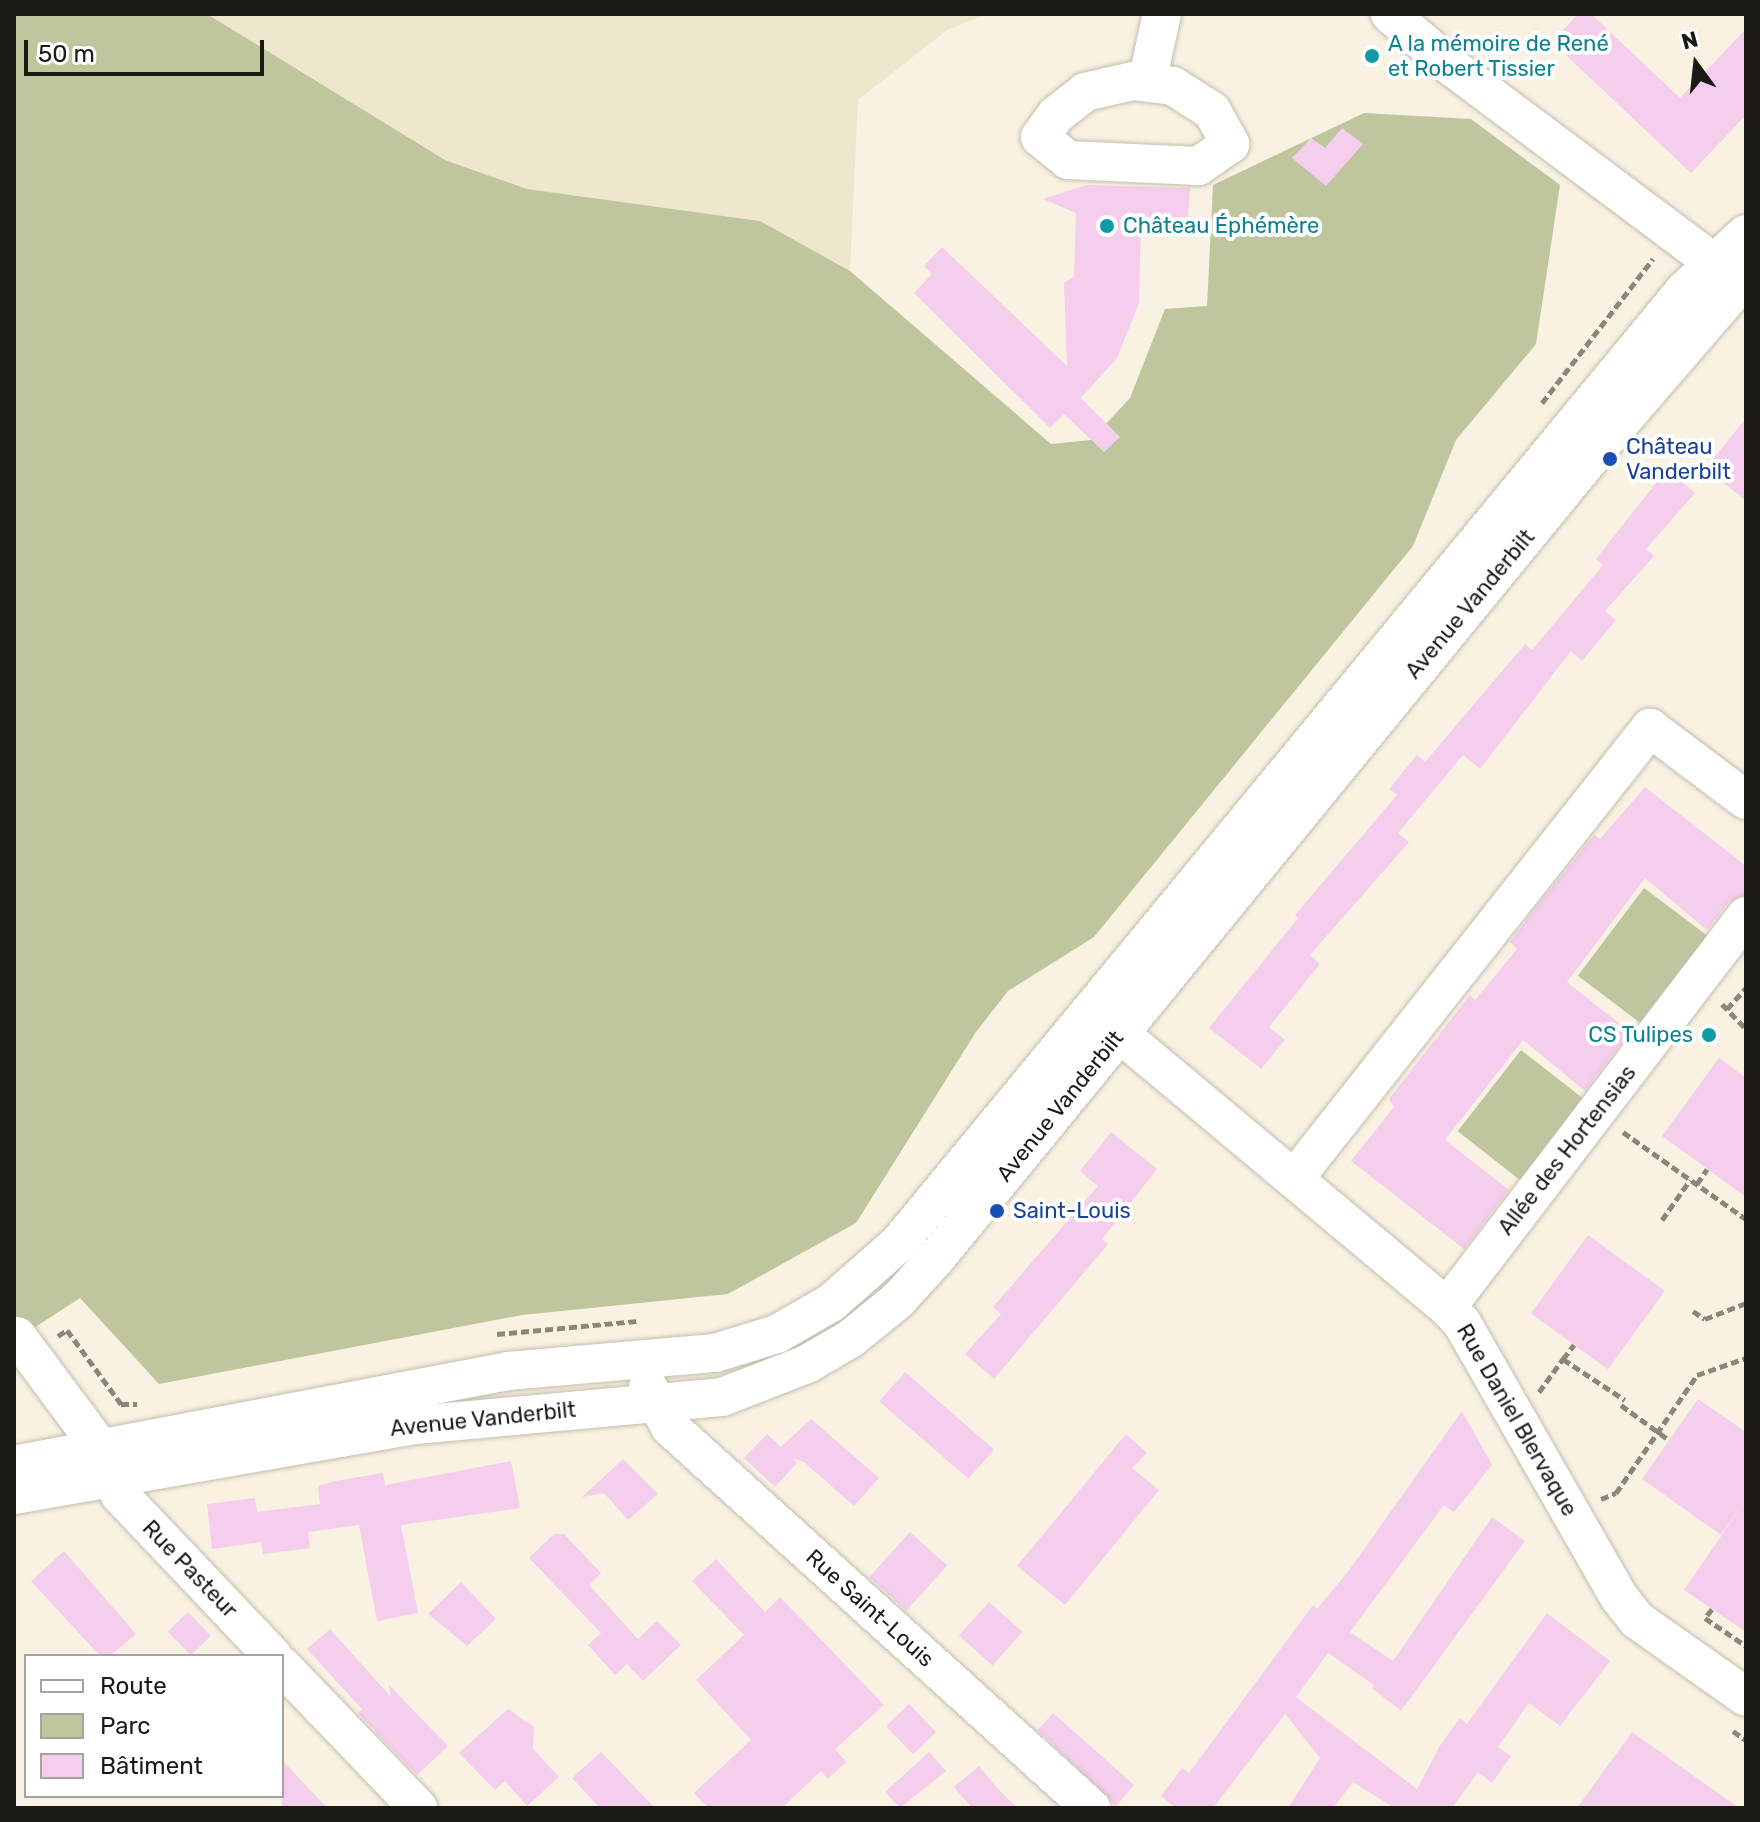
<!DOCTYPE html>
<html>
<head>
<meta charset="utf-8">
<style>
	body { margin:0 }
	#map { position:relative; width:1760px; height:1822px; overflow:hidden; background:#f9f2e2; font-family:Rubik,sans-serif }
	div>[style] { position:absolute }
	.built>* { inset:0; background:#efe6ce }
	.green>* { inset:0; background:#bfc69e; transform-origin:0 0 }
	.building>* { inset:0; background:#f5cded; transform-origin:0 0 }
	.path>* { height:5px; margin-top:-2.5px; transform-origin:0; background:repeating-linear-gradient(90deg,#8b867b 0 8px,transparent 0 12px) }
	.roads { filter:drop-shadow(0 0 2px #c4beae) drop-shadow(0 0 2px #c4beae) }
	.minor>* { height:38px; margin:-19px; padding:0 19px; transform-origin:19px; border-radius:19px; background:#fff }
	.dots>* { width:22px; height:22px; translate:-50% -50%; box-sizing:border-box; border:4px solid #fff; border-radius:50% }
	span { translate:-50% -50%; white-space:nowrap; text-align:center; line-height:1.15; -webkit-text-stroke:8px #fff; paint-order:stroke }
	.culture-label { font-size:22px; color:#0d838f }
	.left { translate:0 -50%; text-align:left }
	.right { translate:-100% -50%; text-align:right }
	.transit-label { font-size:22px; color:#164399 }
	.street-label { font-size:22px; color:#1c1a14 }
	.frame { position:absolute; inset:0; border:16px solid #1c1a14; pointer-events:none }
	.legend { position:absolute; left:24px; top:1654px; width:260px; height:144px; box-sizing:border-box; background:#fff; border:2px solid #a4a3a1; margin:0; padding:10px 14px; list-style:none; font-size:24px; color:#1c1a14 }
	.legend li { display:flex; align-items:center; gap:16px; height:40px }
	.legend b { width:40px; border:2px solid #a4a3a1 }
	.north { position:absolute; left:1656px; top:24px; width:80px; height:80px; -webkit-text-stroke:6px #fff; paint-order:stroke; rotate:345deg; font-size:22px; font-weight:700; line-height:32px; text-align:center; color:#1c1a14 }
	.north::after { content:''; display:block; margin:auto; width:28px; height:36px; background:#1c1a14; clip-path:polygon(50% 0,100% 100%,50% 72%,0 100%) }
	.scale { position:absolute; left:24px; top:40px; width:240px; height:36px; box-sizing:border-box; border:4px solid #1c1a14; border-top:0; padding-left:10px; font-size:24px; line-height:28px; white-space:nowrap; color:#1c1a14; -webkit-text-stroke:6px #fff; paint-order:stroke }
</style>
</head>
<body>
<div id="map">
	<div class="built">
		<i style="clip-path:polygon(207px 14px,988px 14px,947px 30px,858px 100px,850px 271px,760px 221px,527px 189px,445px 160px)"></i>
	</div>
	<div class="green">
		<i style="clip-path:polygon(14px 14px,207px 14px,445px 160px,527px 189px,760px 221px,850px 271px,1051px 444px,1091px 440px,1130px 398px,1165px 309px,1207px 306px,1213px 185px,1364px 113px,1471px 119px,1560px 185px,1536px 344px,1456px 440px,1413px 546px,1094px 937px,1008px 991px,976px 1032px,856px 1223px,728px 1294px,522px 1315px,159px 1384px,80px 1298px,14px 1341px)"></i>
		<i style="left:1644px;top:888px;width:84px;height:110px;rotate:37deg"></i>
		<i style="left:1521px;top:1050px;width:80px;height:103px;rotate:38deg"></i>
	</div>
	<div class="building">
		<i style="clip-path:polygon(1578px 14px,1591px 14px,1680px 98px,1746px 29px,1746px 115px,1691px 173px,1552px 42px)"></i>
		<i style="clip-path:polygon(1342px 128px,1363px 144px,1326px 186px,1292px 158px,1311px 138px,1325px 148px)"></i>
		<i style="clip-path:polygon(1086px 185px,1190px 188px,1188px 217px,1141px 218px,1139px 303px,1117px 358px,1081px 398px,1120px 437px,1104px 452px,1064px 414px,1050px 428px,914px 293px,932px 274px,924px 266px,942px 247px,1067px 366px,1064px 283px,1074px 276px,1076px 213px,1043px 199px)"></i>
		<i style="clip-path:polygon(1746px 418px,1746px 501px,1706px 468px)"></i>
		<i style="clip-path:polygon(1667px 469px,1695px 493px,1646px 549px,1654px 556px,1605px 611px,1616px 620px,1582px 661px,1571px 651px,1480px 769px,1463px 755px,1398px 833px,1409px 842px,1310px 955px,1320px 964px,1269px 1027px,1285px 1040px,1261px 1069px,1209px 1028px,1298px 918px,1295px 915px,1397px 795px,1389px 789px,1417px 755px,1425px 762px,1525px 644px,1532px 650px,1603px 565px,1596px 559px)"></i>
		<i style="clip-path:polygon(1645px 787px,1746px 866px,1746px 894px,1729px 902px,1707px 930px,1645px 878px,1567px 982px,1630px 1032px,1585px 1091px,1523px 1040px,1445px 1140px,1509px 1190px,1464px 1249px,1351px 1161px,1394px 1107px,1389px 1099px,1470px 995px,1475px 1000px,1517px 949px,1510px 942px,1534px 910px,1594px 835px,1600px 839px)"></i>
		<i style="clip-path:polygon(1719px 1058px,1746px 1078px,1746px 1197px,1662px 1136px)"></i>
		<i style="clip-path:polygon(1111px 1132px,1157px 1169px,1102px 1239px,1108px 1244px,994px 1379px,965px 1354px,1001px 1314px,993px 1307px,1098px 1186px,1080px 1171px)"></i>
		<i style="left:1588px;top:1235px;width:95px;height:97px;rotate:36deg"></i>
		<i style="left:905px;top:1372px;width:118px;height:39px;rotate:41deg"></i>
		<i style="clip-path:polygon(1698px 1399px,1746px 1432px,1746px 1500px,1721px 1535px,1642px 1479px)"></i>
		<i style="clip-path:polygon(1462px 1411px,1492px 1465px,1454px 1512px,1444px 1505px,1350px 1632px,1393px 1661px,1492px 1517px,1525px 1541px,1401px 1711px,1372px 1688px,1374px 1685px,1328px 1653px,1296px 1697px,1417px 1789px,1441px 1744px,1460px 1718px,1467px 1724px,1547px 1613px,1610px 1661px,1560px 1726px,1529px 1703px,1498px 1747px,1511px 1756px,1492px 1783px,1478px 1772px,1452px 1808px,1394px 1808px,1353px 1782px,1333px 1808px,1288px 1808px,1320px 1758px,1285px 1714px,1213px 1808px,1176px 1808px,1161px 1796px,1182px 1768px,1189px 1773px,1313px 1605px,1317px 1609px,1350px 1569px)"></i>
		<i style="clip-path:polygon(811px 1419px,879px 1478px,854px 1506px,804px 1462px,792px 1458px,797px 1463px,775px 1487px,744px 1458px,767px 1434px,781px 1447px)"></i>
		<i style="clip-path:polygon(1126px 1434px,1147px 1453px,1132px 1468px,1159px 1490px,1065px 1605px,1017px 1566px)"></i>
		<i style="clip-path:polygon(623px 1459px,658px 1494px,628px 1520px,604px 1493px,582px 1497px)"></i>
		<i style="clip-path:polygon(511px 1461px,520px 1508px,401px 1525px,418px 1613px,377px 1621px,359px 1525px,308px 1532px,310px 1548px,263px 1554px,261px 1542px,212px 1549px,207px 1504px,255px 1498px,257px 1512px,320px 1504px,318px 1486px,335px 1481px,383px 1473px,385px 1485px)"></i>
		<i style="clip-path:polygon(1746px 1500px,1746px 1632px,1684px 1590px)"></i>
		<i style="left:910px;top:1532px;width:50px;height:61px;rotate:42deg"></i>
		<i style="clip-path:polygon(554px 1534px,564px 1534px,601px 1573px,589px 1585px,638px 1639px,657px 1621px,681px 1645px,643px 1681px,627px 1664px,615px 1675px,588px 1645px,601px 1633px,529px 1558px)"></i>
		<i style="clip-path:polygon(64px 1551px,136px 1634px,110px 1656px,100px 1656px,31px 1581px)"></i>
		<i style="clip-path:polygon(716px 1559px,765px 1612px,780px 1597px,884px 1705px,835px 1749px,846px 1762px,828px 1779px,821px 1771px,782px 1808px,708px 1808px,694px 1793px,751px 1740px,696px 1680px,744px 1635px,692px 1581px)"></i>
		<i style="clip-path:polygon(461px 1582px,496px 1619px,467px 1646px,428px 1614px)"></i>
		<i style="left:989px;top:1602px;width:45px;height:45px;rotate:42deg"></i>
		<i style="left:188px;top:1612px;width:33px;height:28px;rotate:46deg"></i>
		<i style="clip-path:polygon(330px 1629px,391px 1697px,389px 1685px,448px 1746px,417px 1775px,358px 1713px,362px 1709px,307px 1649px)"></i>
		<i style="left:909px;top:1704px;width:39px;height:32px;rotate:46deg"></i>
		<i style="clip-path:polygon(508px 1709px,534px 1727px,533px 1749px,559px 1777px,527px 1806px,505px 1781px,495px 1790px,459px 1753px)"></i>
		<i style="clip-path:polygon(1053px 1713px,1134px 1785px,1116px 1806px,1038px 1730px)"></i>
		<i style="clip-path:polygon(1632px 1732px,1739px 1808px,1577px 1808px)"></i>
		<i style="clip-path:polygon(601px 1752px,655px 1808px,600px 1808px,572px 1778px)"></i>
		<i style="clip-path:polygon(929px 1752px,946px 1771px,900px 1808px,885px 1792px)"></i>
		<i style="clip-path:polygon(282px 1760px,327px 1808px,282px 1808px)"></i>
		<i style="clip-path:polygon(979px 1766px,997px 1788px,1017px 1808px,972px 1808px,954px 1787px)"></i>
	</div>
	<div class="path">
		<i style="left:1542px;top:403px;width:182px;rotate:-52.4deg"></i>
		<i style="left:1722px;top:1004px;width:35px;rotate:46deg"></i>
		<i style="left:1727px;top:1009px;width:28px;rotate:-48deg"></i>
		<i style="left:1623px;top:1132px;width:151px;rotate:35.3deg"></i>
		<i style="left:1697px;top:1184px;width:18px;rotate:-56deg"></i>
		<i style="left:1662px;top:1220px;width:49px;rotate:-55deg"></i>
		<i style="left:1693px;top:1311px;width:14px;rotate:34deg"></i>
		<i style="left:1705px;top:1319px;width:44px;rotate:-21.3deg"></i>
		<i style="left:497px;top:1334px;width:142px;rotate:-5.3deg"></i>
		<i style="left:58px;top:1336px;width:11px;rotate:-34deg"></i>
		<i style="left:67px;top:1330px;width:92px;rotate:53.9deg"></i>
		<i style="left:121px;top:1404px;width:16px"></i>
		<i style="left:1563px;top:1359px;width:18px;rotate:-52deg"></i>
		<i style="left:1539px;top:1392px;width:41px;rotate:-54deg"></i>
		<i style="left:1563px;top:1359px;width:74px;rotate:33.5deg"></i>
		<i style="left:1621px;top:1405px;width:59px;rotate:36.1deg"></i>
		<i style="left:1601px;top:1499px;width:16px;rotate:-22deg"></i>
		<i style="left:1616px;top:1493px;width:143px;rotate:-55.5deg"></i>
		<i style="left:1697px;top:1375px;width:52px;rotate:-19.1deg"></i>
		<i style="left:1712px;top:1609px;width:11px;rotate:128deg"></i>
		<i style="left:1705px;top:1618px;width:50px;rotate:34.3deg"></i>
		<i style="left:1733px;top:1731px;width:16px;rotate:35deg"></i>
	</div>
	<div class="roads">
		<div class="minor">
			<i style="left:1390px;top:14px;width:82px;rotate:40.5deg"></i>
			<i style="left:1452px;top:67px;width:352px;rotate:36.8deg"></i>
			<i style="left:1133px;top:81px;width:40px;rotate:7.1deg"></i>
			<i style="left:1173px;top:86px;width:46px;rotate:32.7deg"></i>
			<i style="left:1212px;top:111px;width:38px;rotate:61deg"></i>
			<i style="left:1230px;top:144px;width:39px;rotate:145deg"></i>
			<i style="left:1198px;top:166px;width:130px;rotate:-177.4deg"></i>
			<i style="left:1068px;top:160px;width:36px;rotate:-141deg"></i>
			<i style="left:1040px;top:137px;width:27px;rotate:-54deg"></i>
			<i style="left:1056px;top:115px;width:37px;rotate:-38deg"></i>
			<i style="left:1085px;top:92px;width:49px;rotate:-12.9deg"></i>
			<i style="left:1147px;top:82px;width:70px;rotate:-77.6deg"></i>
			<i style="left:1100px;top:1017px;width:452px;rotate:39.9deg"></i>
			<i style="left:1447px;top:1307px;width:22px;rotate:47deg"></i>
			<i style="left:1462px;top:1323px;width:316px;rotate:60.2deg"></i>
			<i style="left:1619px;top:1597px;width:29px;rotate:52deg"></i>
			<i style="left:1637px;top:1620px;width:133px;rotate:35.2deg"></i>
			<i style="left:1294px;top:1179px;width:575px;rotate:-51.71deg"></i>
			<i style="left:1650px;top:728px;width:120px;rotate:36.9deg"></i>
			<i style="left:1447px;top:1307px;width:492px;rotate:-52.6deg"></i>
			<i style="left:17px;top:1336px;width:141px;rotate:53.4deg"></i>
			<i style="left:101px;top:1449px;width:50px;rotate:67.6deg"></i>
			<i style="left:120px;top:1495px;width:222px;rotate:46.5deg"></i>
			<i style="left:648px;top:1387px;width:46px;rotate:61.2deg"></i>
			<i style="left:670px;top:1427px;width:568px;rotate:42.14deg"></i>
			<i style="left:14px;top:1465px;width:503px;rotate:-10.77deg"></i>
			<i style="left:508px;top:1371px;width:208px;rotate:-5deg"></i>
			<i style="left:715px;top:1353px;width:65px;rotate:-17deg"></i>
			<i style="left:777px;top:1334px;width:62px;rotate:-29.9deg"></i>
			<i style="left:831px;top:1303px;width:91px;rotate:-41.4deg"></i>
			<i style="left:899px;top:1243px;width:1234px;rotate:-50.49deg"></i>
			<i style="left:1684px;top:291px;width:84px;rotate:-42.6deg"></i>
			<i style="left:14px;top:1495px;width:407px;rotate:-9.9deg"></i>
			<i style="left:415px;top:1425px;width:308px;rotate:-5.2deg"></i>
			<i style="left:722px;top:1397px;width:91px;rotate:-21.2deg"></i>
			<i style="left:807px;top:1364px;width:50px;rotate:-30.2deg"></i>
			<i style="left:850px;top:1339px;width:62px;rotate:-39.1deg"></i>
			<i style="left:898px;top:1300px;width:58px;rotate:-47.8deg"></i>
			<i style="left:937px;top:1257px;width:1049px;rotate:-50.73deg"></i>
			<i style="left:1601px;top:445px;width:222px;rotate:-49.2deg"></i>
			<i style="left:282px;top:1666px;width:197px;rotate:46.2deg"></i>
		</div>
	</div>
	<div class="dots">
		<i style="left:1372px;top:56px;background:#0f9aa8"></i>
		<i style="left:1107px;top:226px;background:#0f9aa8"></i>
		<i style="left:1610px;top:459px;background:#1a4fb4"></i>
		<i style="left:1709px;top:1035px;background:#0f9aa8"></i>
		<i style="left:997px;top:1211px;background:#1a4fb4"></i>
	</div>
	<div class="culture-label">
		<span class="left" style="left:1388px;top:56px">A la mémoire de René<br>et Robert Tissier</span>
		<span class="left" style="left:1123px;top:226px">Château Éphémère</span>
		<span class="right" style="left:1693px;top:1035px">CS Tulipes</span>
	</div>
	<div class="transit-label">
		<span class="left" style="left:1626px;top:459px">Château<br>Vanderbilt</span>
		<span class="left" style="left:1013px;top:1211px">Saint-Louis</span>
	</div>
	<div class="street-label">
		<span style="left:1470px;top:604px;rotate:-50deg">Avenue Vanderbilt</span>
		<span style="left:1060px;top:1106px;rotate:-51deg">Avenue Vanderbilt</span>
		<span style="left:1567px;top:1150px;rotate:-52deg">Allée des Hortensias</span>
		<span style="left:483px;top:1419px;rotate:-6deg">Avenue Vanderbilt</span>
		<span style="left:1517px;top:1420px;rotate:60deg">Rue Daniel Blervaque</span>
		<span style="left:190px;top:1569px;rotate:46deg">Rue Pasteur</span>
		<span style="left:870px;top:1608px;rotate:42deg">Rue Saint-Louis</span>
	</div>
	<div class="frame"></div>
	<ul class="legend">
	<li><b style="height:10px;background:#fff"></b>Route</li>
	<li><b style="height:22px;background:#bfc69e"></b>Parc</li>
	<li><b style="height:22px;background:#f5cded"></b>Bâtiment</li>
	</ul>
	<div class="north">N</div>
	<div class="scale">50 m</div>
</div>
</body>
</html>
